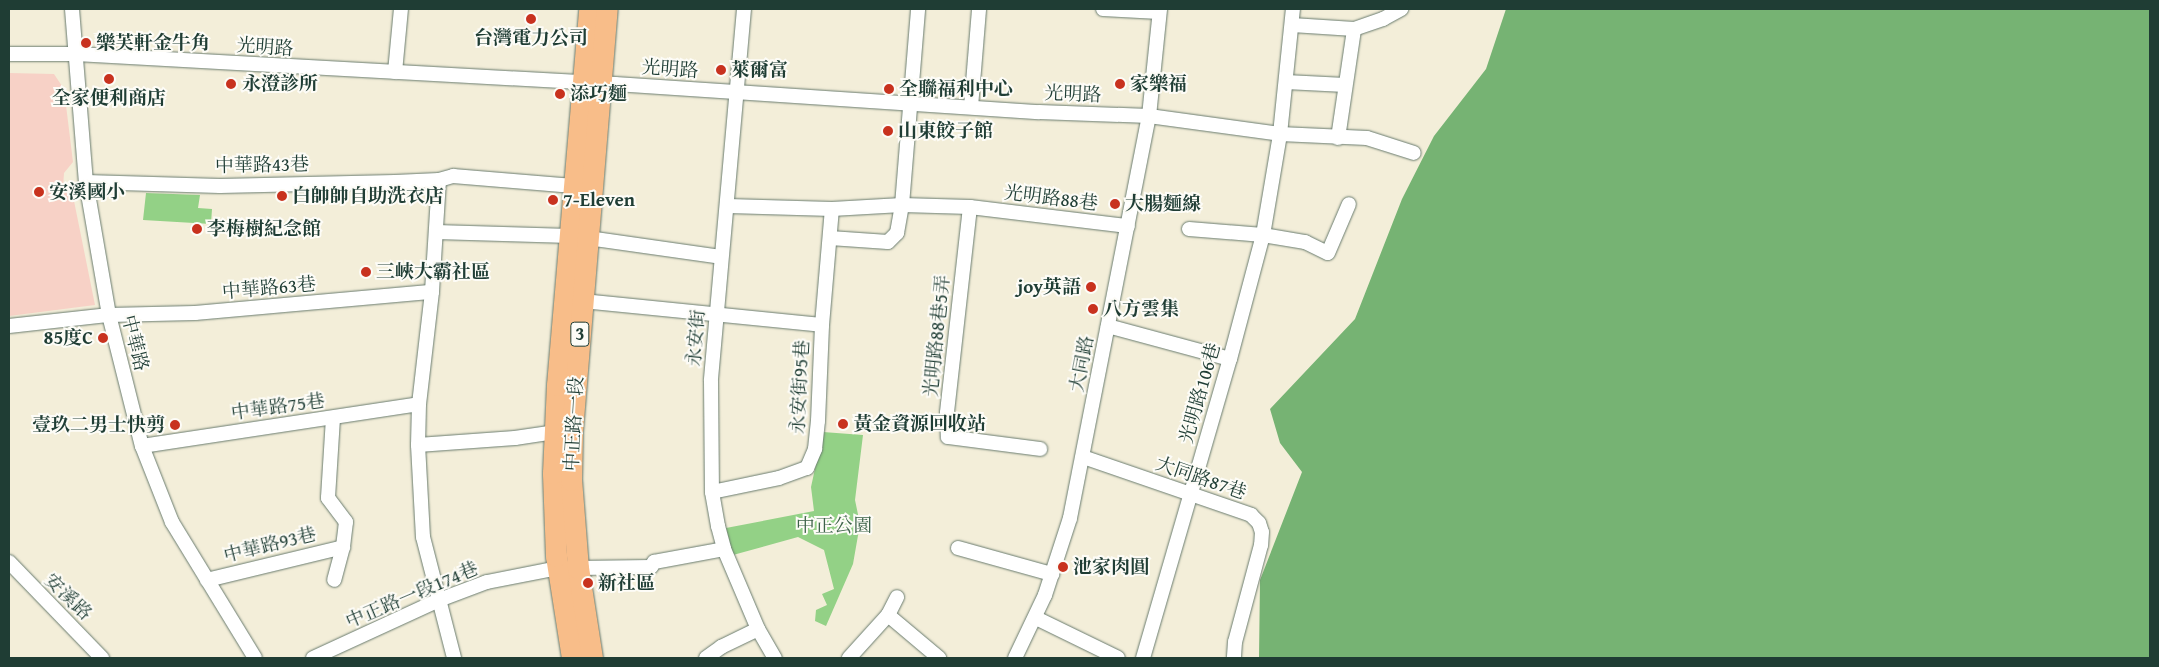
<!DOCTYPE html>
<html>
<head>
<meta charset="utf-8">
<style>
	body { margin:0 }
	#map { position:relative; width:2159px; height:667px; overflow:hidden; background:#f3eed9; font-family:"Gentium Book Plus","Noto Serif TC",serif }
	div>[style] { position:absolute }
	.built>* { inset:0; background:#f7d1c6 }
	.green>* { inset:0; background:#93d186 }
	.forest>* { inset:0; background:#76b373 }
	.roads { filter:drop-shadow(0 0 1px #697b6e) drop-shadow(0 0 1px #697b6e) }
	.street>* { height:14px; margin:-7px; padding:0 7px; transform-origin:7px; border-radius:7px; background:#fff }
	.primary>* { height:21px; margin:-10.5px; padding:0 10.5px; transform-origin:10.5px; border-radius:10.5px; background:#f8bd89 }
	.dots>* { width:14px; height:14px; translate:-50% -50%; box-sizing:border-box; border:2px solid #fdfcf7; border-radius:50% }
	span { translate:-50% -50%; white-space:nowrap; text-align:center; line-height:1.15; -webkit-text-stroke:4px #fdfcf7; paint-order:stroke }
	.shield-label span { padding:1px 4px; background:#fdfcf7; border:1px solid; border-radius:4px; -webkit-text-stroke-width:0 }
	.shield-label { font-size:18px; color:#1f3d34; font-weight:700 }
	.poi-label { font-size:19px; color:#1f3d34; font-weight:700 }
	.left { translate:0 -50%; text-align:left }
	.right { translate:-100% -50%; text-align:right }
	.street-label { font-size:19px; color:#1f3d34 }
	.park-label { font-size:19px; color:#3c6248 }
	.frame { position:absolute; inset:0; border:10px solid #1f3d34; pointer-events:none }
</style>
</head>
<body>
<div id="map">
	<div class="built">
		<i style="clip-path:polygon(9px 73px,54px 74px,64px 89px,73px 162px,64px 173px,63px 188px,73px 196px,95px 305px,9px 316px)"></i>
	</div>
	<div class="green">
		<i style="clip-path:polygon(146px 193px,200px 195px,198px 208px,212px 209px,211px 224px,143px 220px)"></i>
		<i style="clip-path:polygon(823px 432px,863px 435px,855px 500px,860px 524px,853px 564px,826px 626px,815px 621px,816px 610px,827px 605px,822px 594px,834px 589px,824px 550px,798px 537px,733px 555px,726px 528px,814px 511px,811px 487px)"></i>
	</div>
	<div class="forest">
		<i style="clip-path:polygon(1506px 9px,2150px 9px,2150px 658px,1259px 658px,1260px 580px,1302px 472px,1280px 443px,1270px 409px,1355px 319px,1402px 199px,1434px 136px,1486px 69px)"></i>
	</div>
	<div class="roads">
		<div class="street">
			<i style="left:72px;top:9px;width:174px;rotate:85.4deg"></i>
			<i style="left:86px;top:182px;width:135px;rotate:80.2deg"></i>
			<i style="left:109px;top:315px;width:135px;rotate:75.9deg"></i>
			<i style="left:142px;top:446px;width:82px;rotate:68.5deg"></i>
			<i style="left:172px;top:522px;width:159px;rotate:58.6deg"></i>
			<i style="left:744px;top:9px;width:373px;rotate:95.1deg"></i>
			<i style="left:711px;top:381px;width:111px;rotate:89.5deg"></i>
			<i style="left:712px;top:492px;width:35px;rotate:80deg"></i>
			<i style="left:718px;top:526px;width:24px;rotate:75deg"></i>
			<i style="left:724px;top:549px;width:87px;rotate:67deg"></i>
			<i style="left:758px;top:629px;width:34px;rotate:60deg"></i>
			<i style="left:1103px;top:9px;width:56px;rotate:3.1deg"></i>
			<i style="left:1292px;top:25px;width:62px;rotate:3.7deg"></i>
			<i style="left:1354px;top:29px;width:31px;rotate:-19deg"></i>
			<i style="left:1383px;top:19px;width:21px;rotate:-29deg"></i>
			<i style="left:9px;top:54px;width:67px"></i>
			<i style="left:76px;top:54px;width:540px;rotate:3.19deg"></i>
			<i style="left:615px;top:84px;width:425px;rotate:3.8deg"></i>
			<i style="left:1039px;top:112px;width:110px;rotate:2.1deg"></i>
			<i style="left:1149px;top:116px;width:132px;rotate:7.8deg"></i>
			<i style="left:1280px;top:134px;width:87px;rotate:2.6deg"></i>
			<i style="left:1367px;top:138px;width:49px;rotate:17.7deg"></i>
			<i style="left:395px;top:72px;width:63px;rotate:-84.6deg"></i>
			<i style="left:1286px;top:82px;width:59px;rotate:2.9deg"></i>
			<i style="left:971px;top:107px;width:98px;rotate:-85.3deg"></i>
			<i style="left:1338px;top:138px;width:110px;rotate:-81.6deg"></i>
			<i style="left:439px;top:180px;width:112px;rotate:93.6deg"></i>
			<i style="left:432px;top:292px;width:113px;rotate:96.6deg"></i>
			<i style="left:419px;top:404px;width:41px;rotate:91.4deg"></i>
			<i style="left:418px;top:445px;width:92px;rotate:86.9deg"></i>
			<i style="left:423px;top:537px;width:125px;rotate:75.6deg"></i>
			<i style="left:86px;top:182px;width:134px;rotate:1.7deg"></i>
			<i style="left:220px;top:186px;width:175px;rotate:-1.3deg"></i>
			<i style="left:395px;top:182px;width:44px;rotate:-2.6deg"></i>
			<i style="left:439px;top:180px;width:15px;rotate:-16deg"></i>
			<i style="left:453px;top:176px;width:121px;rotate:4.7deg"></i>
			<i style="left:728px;top:206px;width:104px;rotate:1.7deg"></i>
			<i style="left:832px;top:209px;width:70px;rotate:-3.3deg"></i>
			<i style="left:902px;top:205px;width:68px;rotate:1.7deg"></i>
			<i style="left:970px;top:207px;width:159px;rotate:6.9deg"></i>
			<i style="left:970px;top:207px;width:207px;rotate:96.4deg"></i>
			<i style="left:947px;top:413px;width:24px;rotate:88deg"></i>
			<i style="left:948px;top:437px;width:93px;rotate:7.4deg"></i>
			<i style="left:1189px;top:229px;width:74px;rotate:4.6deg"></i>
			<i style="left:1263px;top:235px;width:43px;rotate:9.5deg"></i>
			<i style="left:1305px;top:242px;width:25px;rotate:26deg"></i>
			<i style="left:1328px;top:253px;width:53px;rotate:-66.8deg"></i>
			<i style="left:436px;top:232px;width:134px;rotate:1.7deg"></i>
			<i style="left:588px;top:238px;width:134px;rotate:8.1deg"></i>
			<i style="left:830px;top:238px;width:58px;rotate:3.9deg"></i>
			<i style="left:888px;top:242px;width:13px;rotate:-45deg"></i>
			<i style="left:897px;top:233px;width:28px;rotate:-80deg"></i>
			<i style="left:902px;top:205px;width:197px;rotate:-85.3deg"></i>
			<i style="left:582px;top:301px;width:241px;rotate:5.7deg"></i>
			<i style="left:9px;top:326px;width:101px;rotate:-6.3deg"></i>
			<i style="left:109px;top:315px;width:86px;rotate:-1.3deg"></i>
			<i style="left:195px;top:313px;width:238px;rotate:-5.1deg"></i>
			<i style="left:1108px;top:326px;width:126px;rotate:15.1deg"></i>
			<i style="left:333px;top:418px;width:80px;rotate:93.6deg"></i>
			<i style="left:328px;top:498px;width:30px;rotate:53deg"></i>
			<i style="left:346px;top:522px;width:25px;rotate:97deg"></i>
			<i style="left:343px;top:547px;width:34px;rotate:105deg"></i>
			<i style="left:418px;top:445px;width:97px;rotate:-4.1deg"></i>
			<i style="left:515px;top:438px;width:40px;rotate:-8.5deg"></i>
			<i style="left:142px;top:446px;width:280px;rotate:-8.6deg"></i>
			<i style="left:1083px;top:457px;width:178px;rotate:19deg"></i>
			<i style="left:1251px;top:515px;width:11px;rotate:45deg"></i>
			<i style="left:1259px;top:523px;width:9px;rotate:72deg"></i>
			<i style="left:1262px;top:532px;width:13px;rotate:94deg"></i>
			<i style="left:1261px;top:545px;width:100px;rotate:105deg"></i>
			<i style="left:1235px;top:642px;width:16px;rotate:94deg"></i>
			<i style="left:712px;top:492px;width:68px;rotate:-11.8deg"></i>
			<i style="left:779px;top:478px;width:30px;rotate:-20deg"></i>
			<i style="left:807px;top:468px;width:21px;rotate:-67deg"></i>
			<i style="left:815px;top:449px;width:28px;rotate:-84deg"></i>
			<i style="left:818px;top:421px;width:96px;rotate:-87.6deg"></i>
			<i style="left:822px;top:325px;width:116px;rotate:-85.1deg"></i>
			<i style="left:958px;top:548px;width:98px;rotate:15.5deg"></i>
			<i style="left:9px;top:562px;width:134px;rotate:45.9deg"></i>
			<i style="left:578px;top:568px;width:73px;rotate:-0.8deg"></i>
			<i style="left:651px;top:567px;width:6px;rotate:-59deg"></i>
			<i style="left:654px;top:562px;width:71px;rotate:-10.5deg"></i>
			<i style="left:207px;top:580px;width:140px;rotate:-13.6deg"></i>
			<i style="left:888px;top:615px;width:67px;rotate:40.1deg"></i>
			<i style="left:1036px;top:618px;width:91px;rotate:26deg"></i>
			<i style="left:313px;top:658px;width:139px;rotate:-24.7deg"></i>
			<i style="left:439px;top:600px;width:51px;rotate:-20.6deg"></i>
			<i style="left:487px;top:582px;width:72px;rotate:-11.2deg"></i>
			<i style="left:706px;top:658px;width:19px;rotate:-36deg"></i>
			<i style="left:721px;top:647px;width:41px;rotate:-25.9deg"></i>
			<i style="left:849px;top:658px;width:58px;rotate:-47.8deg"></i>
			<i style="left:888px;top:615px;width:20px;rotate:-63deg"></i>
			<i style="left:1015px;top:658px;width:70px;rotate:-64.5deg"></i>
			<i style="left:1045px;top:595px;width:81px;rotate:-72deg"></i>
			<i style="left:1070px;top:518px;width:410px;rotate:-78.9deg"></i>
			<i style="left:1149px;top:116px;width:108px;rotate:-84.1deg"></i>
			<i style="left:1143px;top:658px;width:311px;rotate:-73.8deg"></i>
			<i style="left:1230px;top:359px;width:128px;rotate:-75.1deg"></i>
			<i style="left:1263px;top:235px;width:102px;rotate:-80.4deg"></i>
			<i style="left:1280px;top:134px;width:126px;rotate:-84.1deg"></i>
		</div>
		<div class="primary">
			<i style="left:572px;top:658px;width:103px;rotate:-98.9deg"></i>
			<i style="left:556px;top:556px;width:83px;rotate:-92.1deg"></i>
			<i style="left:553px;top:473px;width:88px;rotate:-87.4deg"></i>
			<i style="left:557px;top:385px;width:377px;rotate:-85.1deg"></i>
			<i style="left:592px;top:658px;width:91px;rotate:-98.8deg"></i>
			<i style="left:578px;top:568px;width:88px;rotate:-94.5deg"></i>
			<i style="left:571px;top:480px;width:49px;rotate:-88.8deg"></i>
			<i style="left:572px;top:431px;width:423px;rotate:-85.3deg"></i>
		</div>
	</div>
	<div class="dots">
		<i style="left:531px;top:19px;background:#c8321e"></i>
		<i style="left:86px;top:43px;background:#c8321e"></i>
		<i style="left:721px;top:70px;background:#c8321e"></i>
		<i style="left:109px;top:79px;background:#c8321e"></i>
		<i style="left:231px;top:84px;background:#c8321e"></i>
		<i style="left:1120px;top:84px;background:#c8321e"></i>
		<i style="left:889px;top:89px;background:#c8321e"></i>
		<i style="left:560px;top:94px;background:#c8321e"></i>
		<i style="left:888px;top:131px;background:#c8321e"></i>
		<i style="left:39px;top:192px;background:#c8321e"></i>
		<i style="left:282px;top:196px;background:#c8321e"></i>
		<i style="left:553px;top:200px;background:#c8321e"></i>
		<i style="left:1115px;top:204px;background:#c8321e"></i>
		<i style="left:197px;top:229px;background:#c8321e"></i>
		<i style="left:366px;top:272px;background:#c8321e"></i>
		<i style="left:1091px;top:287px;background:#c8321e"></i>
		<i style="left:1093px;top:309px;background:#c8321e"></i>
		<i style="left:103px;top:338px;background:#c8321e"></i>
		<i style="left:843px;top:424px;background:#c8321e"></i>
		<i style="left:175px;top:425px;background:#c8321e"></i>
		<i style="left:1063px;top:567px;background:#c8321e"></i>
		<i style="left:588px;top:583px;background:#c8321e"></i>
	</div>
	<div class="shield-label">
		<span style="left:580px;top:334px">3</span>
	</div>
	<div class="poi-label">
		<span style="left:531px;top:38px">台灣電力公司</span>
		<span class="left" style="left:96px;top:43px">樂芙軒金牛角</span>
		<span class="left" style="left:731px;top:70px">萊爾富</span>
		<span class="left" style="left:242px;top:84px">永澄診所</span>
		<span class="left" style="left:1130px;top:84px">家樂福</span>
		<span class="left" style="left:899px;top:89px">全聯福利中心</span>
		<span class="left" style="left:570px;top:94px">添巧麵</span>
		<span style="left:109px;top:98px">全家便利商店</span>
		<span class="left" style="left:898px;top:131px">山東餃子館</span>
		<span class="left" style="left:49px;top:192px">安溪國小</span>
		<span class="left" style="left:292px;top:196px">白帥帥自助洗衣店</span>
		<span class="left" style="left:563px;top:200px">7-Eleven</span>
		<span class="left" style="left:1125px;top:204px">大腸麵線</span>
		<span class="left" style="left:207px;top:229px">李梅樹紀念館</span>
		<span class="left" style="left:376px;top:272px">三峽大霸社區</span>
		<span class="right" style="left:1081px;top:287px">joy英語</span>
		<span class="left" style="left:1103px;top:309px">八方雲集</span>
		<span class="right" style="left:93px;top:338px">85度C</span>
		<span class="left" style="left:853px;top:424px">黃金資源回收站</span>
		<span class="right" style="left:165px;top:425px">壹玖二男士快剪</span>
		<span class="left" style="left:1073px;top:567px">池家肉圓</span>
		<span class="left" style="left:598px;top:583px">新社區</span>
	</div>
	<div class="street-label">
		<span style="left:265px;top:47px;rotate:4deg">光明路</span>
		<span style="left:670px;top:69px;rotate:4deg">光明路</span>
		<span style="left:1073px;top:94px;rotate:2deg">光明路</span>
		<span style="left:262px;top:165px;rotate:-1deg">中華路43巷</span>
		<span style="left:1051px;top:198px;rotate:7deg">光明路88巷</span>
		<span style="left:269px;top:288px;rotate:-5deg">中華路63巷</span>
		<span style="left:937px;top:336px;rotate:-84deg">光明路88巷5弄</span>
		<span style="left:696px;top:338px;rotate:-85deg">永安街</span>
		<span style="left:135px;top:343px;rotate:76deg">中華路</span>
		<span style="left:1082px;top:364px;rotate:-79deg">大同路</span>
		<span style="left:800px;top:387px;rotate:-87deg">永安街95巷</span>
		<span style="left:1200px;top:393px;rotate:-74deg">光明路106巷</span>
		<span style="left:278px;top:407px;rotate:-8deg">中華路75巷</span>
		<span style="left:574px;top:424px;rotate:-87deg">中正路一段</span>
		<span style="left:1201px;top:478px;rotate:19deg">大同路87巷</span>
		<span style="left:270px;top:545px;rotate:-14deg">中華路93巷</span>
		<span style="left:412px;top:595px;rotate:-23deg">中正路一段174巷</span>
		<span style="left:68px;top:597px;rotate:44deg">安溪路</span>
	</div>
	<div class="park-label">
		<span style="left:834px;top:526px">中正公園</span>
	</div>
	<div class="frame"></div>
</div>
</body>
</html>
